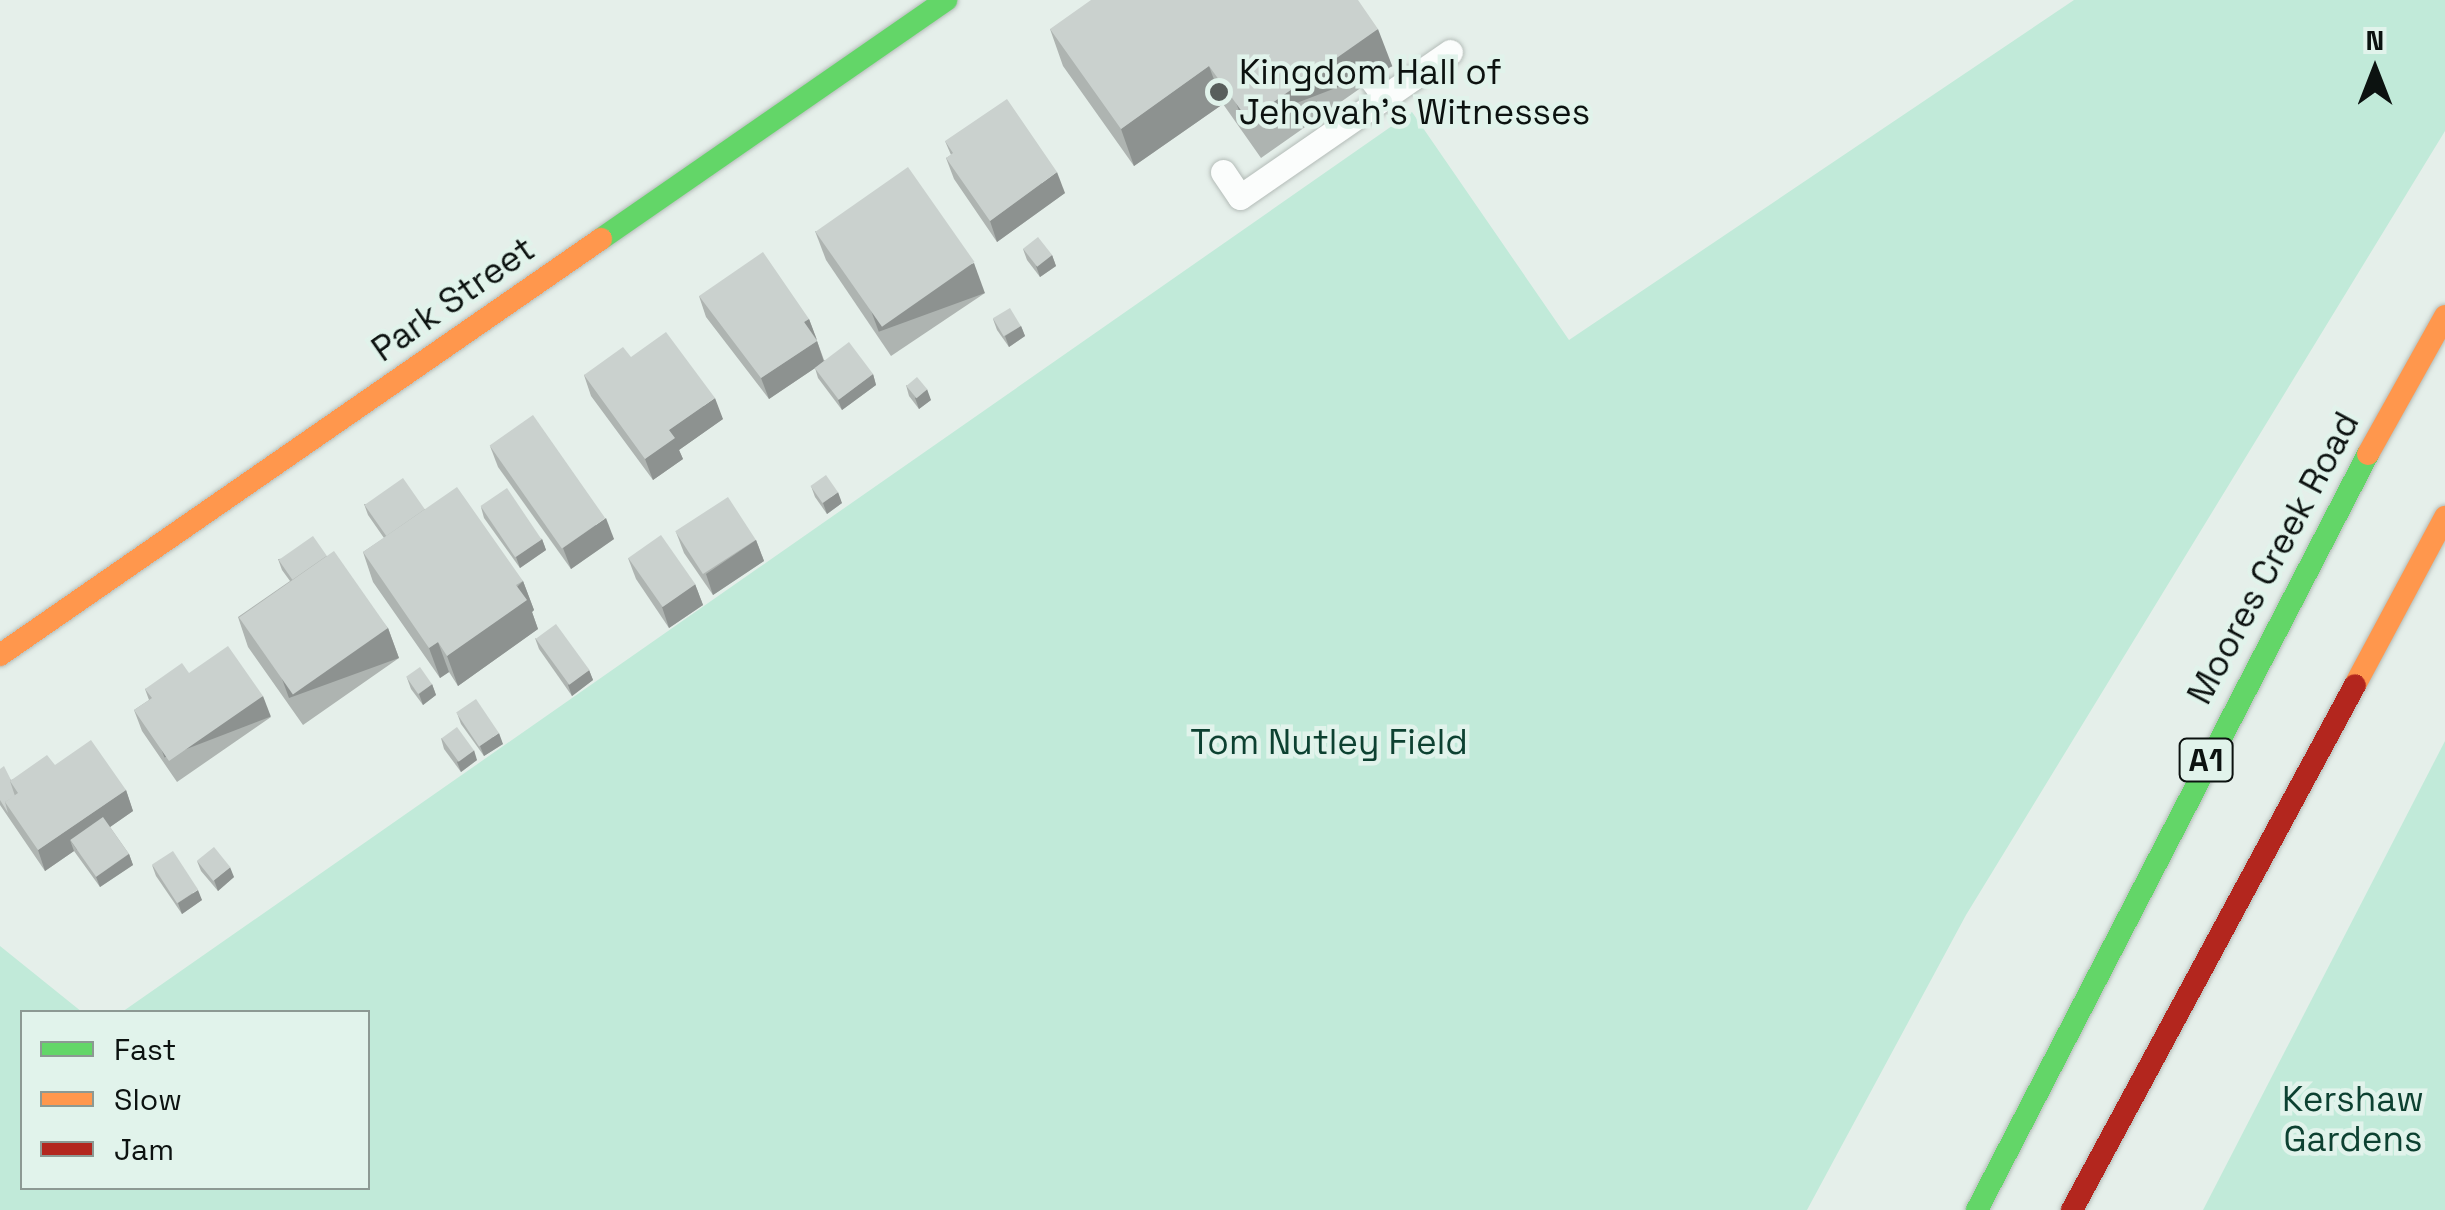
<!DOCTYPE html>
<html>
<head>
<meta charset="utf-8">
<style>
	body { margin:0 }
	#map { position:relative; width:2445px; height:1210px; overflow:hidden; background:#e5efea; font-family:"Space Grotesk",sans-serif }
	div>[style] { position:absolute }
	.green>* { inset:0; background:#c1ead9 }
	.roads { filter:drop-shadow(0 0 2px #b4bcb8) drop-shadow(0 0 2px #b4bcb8) }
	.lane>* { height:25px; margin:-12.5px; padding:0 12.5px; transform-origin:12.5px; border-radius:12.5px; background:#fbfdfc }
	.fast>* { height:22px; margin:-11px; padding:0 11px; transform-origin:11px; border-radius:11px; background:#63d668 }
	.slow>* { height:22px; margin:-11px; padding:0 11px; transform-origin:11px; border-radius:11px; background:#ff974d }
	.jam>* { height:22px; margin:-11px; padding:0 11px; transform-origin:11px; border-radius:11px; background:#b3261e }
	.wall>* { inset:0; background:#aeb4b1 }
	.shaded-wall>* { inset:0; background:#8d9290; transform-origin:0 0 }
	.building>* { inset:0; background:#cad1ce; transform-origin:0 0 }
	.dots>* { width:28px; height:28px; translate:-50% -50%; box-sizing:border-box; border:5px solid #e1f3eb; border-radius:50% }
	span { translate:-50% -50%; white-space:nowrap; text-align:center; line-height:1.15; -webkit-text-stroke:9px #e1f3eb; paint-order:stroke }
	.shield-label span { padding:2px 8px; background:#e1f3eb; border:2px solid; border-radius:8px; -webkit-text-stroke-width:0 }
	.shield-label { font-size:32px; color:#0c1210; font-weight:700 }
	.poi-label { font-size:35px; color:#0c1210 }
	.left { translate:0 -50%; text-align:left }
	.street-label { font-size:35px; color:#0c1210 }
	.park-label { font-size:35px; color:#0d4131 }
	.legend { position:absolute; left:20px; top:1010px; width:350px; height:180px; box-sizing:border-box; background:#e1f3eb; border:2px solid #8c9993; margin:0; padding:12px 18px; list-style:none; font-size:30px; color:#0c1210 }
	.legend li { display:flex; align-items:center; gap:20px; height:50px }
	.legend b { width:50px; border:2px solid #8c9993 }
	.north { position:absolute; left:2325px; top:20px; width:100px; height:100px; -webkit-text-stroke:8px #e1f3eb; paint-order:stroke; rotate:0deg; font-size:28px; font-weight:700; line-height:40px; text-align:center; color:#0c1210 }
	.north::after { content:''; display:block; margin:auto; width:35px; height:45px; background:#0c1210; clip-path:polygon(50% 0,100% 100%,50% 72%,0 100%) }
</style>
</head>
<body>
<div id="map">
	<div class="green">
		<i style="clip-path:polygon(2074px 0,2445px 0,2445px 131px,1966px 915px,1807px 1210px,0 1210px,0 946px,82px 1012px,22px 1012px,22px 1188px,368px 1188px,368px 1012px,122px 1012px,1412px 112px,1569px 340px)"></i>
		<i style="clip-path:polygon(2445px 741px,2445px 1210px,2203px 1210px)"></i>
	</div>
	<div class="roads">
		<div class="lane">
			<i style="left:1385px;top:97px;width:79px;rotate:-34.7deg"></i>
			<i style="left:1223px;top:172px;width:30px;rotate:56deg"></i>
			<i style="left:1240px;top:197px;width:176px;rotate:-34.6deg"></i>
			<i style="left:1385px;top:97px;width:21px;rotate:-127deg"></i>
		</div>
		<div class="fast">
			<i style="left:601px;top:239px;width:420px;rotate:-34.7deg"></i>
			<i style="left:1977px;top:1210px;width:851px;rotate:-62.65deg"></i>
		</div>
		<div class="slow">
			<i style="left:2368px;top:454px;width:158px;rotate:-60.8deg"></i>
			<i style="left:0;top:655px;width:731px;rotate:-34.69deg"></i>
			<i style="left:2355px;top:685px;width:191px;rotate:-61.8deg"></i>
		</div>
		<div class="jam">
			<i style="left:2072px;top:1210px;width:596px;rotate:-61.67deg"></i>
		</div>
	</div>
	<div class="wall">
		<i style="clip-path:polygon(1050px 29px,1392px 66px,1261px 158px,1223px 104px,1134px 166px,1063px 66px)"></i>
		<i style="clip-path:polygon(945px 141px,1065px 193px,997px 242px,954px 179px,946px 158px,951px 155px)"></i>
		<i style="clip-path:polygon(815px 231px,985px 293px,891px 356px,826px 260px)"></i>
		<i style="clip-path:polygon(1023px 249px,1052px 255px,1056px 266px,1040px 277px,1027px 260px)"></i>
		<i style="clip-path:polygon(699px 296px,809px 319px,824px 360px,873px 374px,876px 385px,842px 410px,818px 378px,815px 368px,769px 399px,706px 317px)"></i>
		<i style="clip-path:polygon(993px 319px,1021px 326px,1025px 336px,1009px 347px,997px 330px)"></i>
		<i style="clip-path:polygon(631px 357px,723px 419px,679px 450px,683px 459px,653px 480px,591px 396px,584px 375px)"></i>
		<i style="clip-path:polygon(906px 385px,931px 400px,919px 409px,909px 396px)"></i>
		<i style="clip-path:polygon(490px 446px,614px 539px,571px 569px,498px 467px)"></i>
		<i style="clip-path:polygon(811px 486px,842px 503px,827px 514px,815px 497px)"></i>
		<i style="clip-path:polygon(364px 504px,425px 509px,523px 581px,534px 610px,532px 612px,538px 629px,458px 686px,449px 672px,440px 678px,373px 582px,363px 552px,384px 538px,368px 515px)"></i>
		<i style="clip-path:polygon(481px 507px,542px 539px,546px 550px,520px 568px,484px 518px)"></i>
		<i style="clip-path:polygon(676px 532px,756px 540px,764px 561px,713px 595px,684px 553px)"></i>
		<i style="clip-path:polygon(327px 556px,388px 628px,399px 658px,303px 725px,248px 647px,238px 617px,290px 581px,282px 570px,278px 559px)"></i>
		<i style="clip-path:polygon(628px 558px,695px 584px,703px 605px,669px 628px,636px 579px)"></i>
		<i style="clip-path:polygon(535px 638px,589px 670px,593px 680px,572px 696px,539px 649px)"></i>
		<i style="clip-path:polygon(189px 673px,271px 717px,177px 782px,142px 731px,134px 710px,149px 700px,145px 689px)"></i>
		<i style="clip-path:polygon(407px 678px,432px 684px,436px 695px,423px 705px,411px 689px)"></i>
		<i style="clip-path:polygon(457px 713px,503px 744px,484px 756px,461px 724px)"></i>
		<i style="clip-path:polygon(441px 738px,477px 760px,461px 772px,444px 749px)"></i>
		<i style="clip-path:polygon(55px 765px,126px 790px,133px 811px,110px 827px,129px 854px,133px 865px,100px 887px,74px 851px,45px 871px,0 805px,0 769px,11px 780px)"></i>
		<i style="clip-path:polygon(197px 861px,234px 877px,218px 891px,201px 871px)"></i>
		<i style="clip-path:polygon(152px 865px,202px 900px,182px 914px,156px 876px)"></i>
	</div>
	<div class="shaded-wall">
		<i style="left:1378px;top:29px;width:40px;height:159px;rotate:69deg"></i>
		<i style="clip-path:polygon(1209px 66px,1223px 104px,1134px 166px,1121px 129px)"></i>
		<i style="clip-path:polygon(1057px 172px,1065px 193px,997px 242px,990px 221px)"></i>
		<i style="clip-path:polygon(1052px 255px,1056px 266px,1040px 277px,1036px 266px)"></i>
		<i style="left:974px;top:263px;width:32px;height:113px;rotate:70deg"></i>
		<i style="clip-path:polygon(809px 319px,817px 340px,804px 322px)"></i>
		<i style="clip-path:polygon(1021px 326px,1025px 336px,1009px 347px,1005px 336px)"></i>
		<i style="clip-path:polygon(817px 341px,824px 362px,769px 399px,761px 378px)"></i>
		<i style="clip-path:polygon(873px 374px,876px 385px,842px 410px,838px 400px)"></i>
		<i style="clip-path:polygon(927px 389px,931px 400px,919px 409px,915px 398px)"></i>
		<i style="clip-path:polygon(715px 398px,723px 419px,679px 450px,683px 459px,653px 480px,645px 459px,669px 430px)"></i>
		<i style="clip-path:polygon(838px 492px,842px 503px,827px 514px,823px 503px)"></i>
		<i style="clip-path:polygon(606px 518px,614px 539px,571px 569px,563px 548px)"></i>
		<i style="clip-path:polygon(542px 539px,546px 550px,520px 568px,516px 557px)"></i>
		<i style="clip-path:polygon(756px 540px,764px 561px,713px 595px,706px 574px)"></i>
		<i style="clip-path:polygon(523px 581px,534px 610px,532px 612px,538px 629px,458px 686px,447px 656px)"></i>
		<i style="clip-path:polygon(695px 584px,703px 605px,669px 628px,662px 607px)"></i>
		<i style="left:388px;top:628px;width:32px;height:117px;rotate:70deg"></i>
		<i style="clip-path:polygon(438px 642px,449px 672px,440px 678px,429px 648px)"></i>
		<i style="clip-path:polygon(589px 670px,593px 680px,572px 696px,568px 685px)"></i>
		<i style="clip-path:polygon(432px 684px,436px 695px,423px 705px,419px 694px)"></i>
		<i style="left:263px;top:696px;width:22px;height:114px;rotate:69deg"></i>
		<i style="clip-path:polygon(499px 733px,503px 744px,484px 756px,480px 746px)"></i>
		<i style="clip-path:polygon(474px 750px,477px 760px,461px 772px,457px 762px)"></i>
		<i style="clip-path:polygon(126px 790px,133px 811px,77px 850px,70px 840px,74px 851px,45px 871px,38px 850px)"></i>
		<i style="clip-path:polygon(129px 854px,133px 865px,100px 887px,96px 877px)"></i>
		<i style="clip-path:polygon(230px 867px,234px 877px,218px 891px,214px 880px)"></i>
		<i style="clip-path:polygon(198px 890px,202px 900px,182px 914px,178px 903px)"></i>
	</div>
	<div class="building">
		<i style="clip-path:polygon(1091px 0,1358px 0,1378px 29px,1248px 120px,1209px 66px,1121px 129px,1050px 29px)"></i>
		<i style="clip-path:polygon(1007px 99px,1057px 172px,990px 221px,946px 158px,953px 153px,945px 141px)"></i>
		<i style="left:908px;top:167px;width:116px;height:113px;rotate:55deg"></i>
		<i style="left:1038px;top:237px;width:23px;height:19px;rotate:52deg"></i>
		<i style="clip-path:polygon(763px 252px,809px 319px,804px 322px,817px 341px,761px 378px,699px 296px)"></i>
		<i style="left:1010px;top:308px;width:21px;height:20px;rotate:59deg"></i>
		<i style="clip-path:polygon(666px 332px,715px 398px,669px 430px,675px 438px,645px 459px,584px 375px,623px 347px,631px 357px)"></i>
		<i style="left:849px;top:342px;width:40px;height:43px;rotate:53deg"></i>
		<i style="left:917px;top:377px;width:16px;height:14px;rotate:50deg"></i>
		<i style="left:533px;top:415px;width:126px;height:53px;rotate:55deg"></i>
		<i style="left:826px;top:475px;width:21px;height:19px;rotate:55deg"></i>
		<i style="left:403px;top:478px;width:38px;height:47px;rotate:55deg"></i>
		<i style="clip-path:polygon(457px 487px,523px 581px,516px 585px,527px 600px,447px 656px,438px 642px,429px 648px,363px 552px)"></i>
		<i style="left:507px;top:488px;width:62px;height:32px;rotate:56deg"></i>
		<i style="left:728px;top:497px;width:51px;height:63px;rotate:57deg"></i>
		<i style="left:661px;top:535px;width:60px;height:40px;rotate:55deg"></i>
		<i style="left:313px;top:536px;width:24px;height:42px;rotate:55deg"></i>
		<i style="left:334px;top:551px;width:94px;height:116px;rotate:55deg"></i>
		<i style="left:556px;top:624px;width:57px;height:25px;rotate:54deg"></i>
		<i style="clip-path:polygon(228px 646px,263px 696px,169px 761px,134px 710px,152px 698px,145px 689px,182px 663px,189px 673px)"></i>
		<i style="left:420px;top:667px;width:21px;height:17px;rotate:55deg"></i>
		<i style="left:476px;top:699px;width:41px;height:24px;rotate:56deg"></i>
		<i style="left:457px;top:727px;width:29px;height:19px;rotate:54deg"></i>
		<i style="clip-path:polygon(91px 740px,126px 790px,38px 850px,5px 802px,18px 793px,10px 781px,47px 755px,55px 765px)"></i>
		<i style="clip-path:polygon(4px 766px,11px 780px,10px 781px,15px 796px,5px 802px,8px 813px,0 800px,0 769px)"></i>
		<i style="left:103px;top:817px;width:45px;height:40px;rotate:55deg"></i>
		<i style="left:214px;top:847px;width:26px;height:22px;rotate:51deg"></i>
		<i style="left:173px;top:851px;width:46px;height:25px;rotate:57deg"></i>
	</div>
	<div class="dots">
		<i style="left:1219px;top:92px;background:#585f5c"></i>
	</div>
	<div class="shield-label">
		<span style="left:2206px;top:760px">A1</span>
	</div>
	<div class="poi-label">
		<span class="left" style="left:1239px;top:92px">Kingdom Hall of<br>Jehovah's Witnesses</span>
	</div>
	<div class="street-label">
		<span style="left:453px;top:299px;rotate:-35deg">Park Street</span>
		<span style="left:2273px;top:558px;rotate:-62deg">Moores Creek Road</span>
	</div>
	<div class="park-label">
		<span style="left:1329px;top:742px">Tom Nutley Field</span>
		<span style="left:2353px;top:1119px">Kershaw<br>Gardens</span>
	</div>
	<ul class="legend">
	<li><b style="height:12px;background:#63d668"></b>Fast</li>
	<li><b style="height:12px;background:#ff974d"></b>Slow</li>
	<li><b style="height:12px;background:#b3261e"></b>Jam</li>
	</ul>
	<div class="north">N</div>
</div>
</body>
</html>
